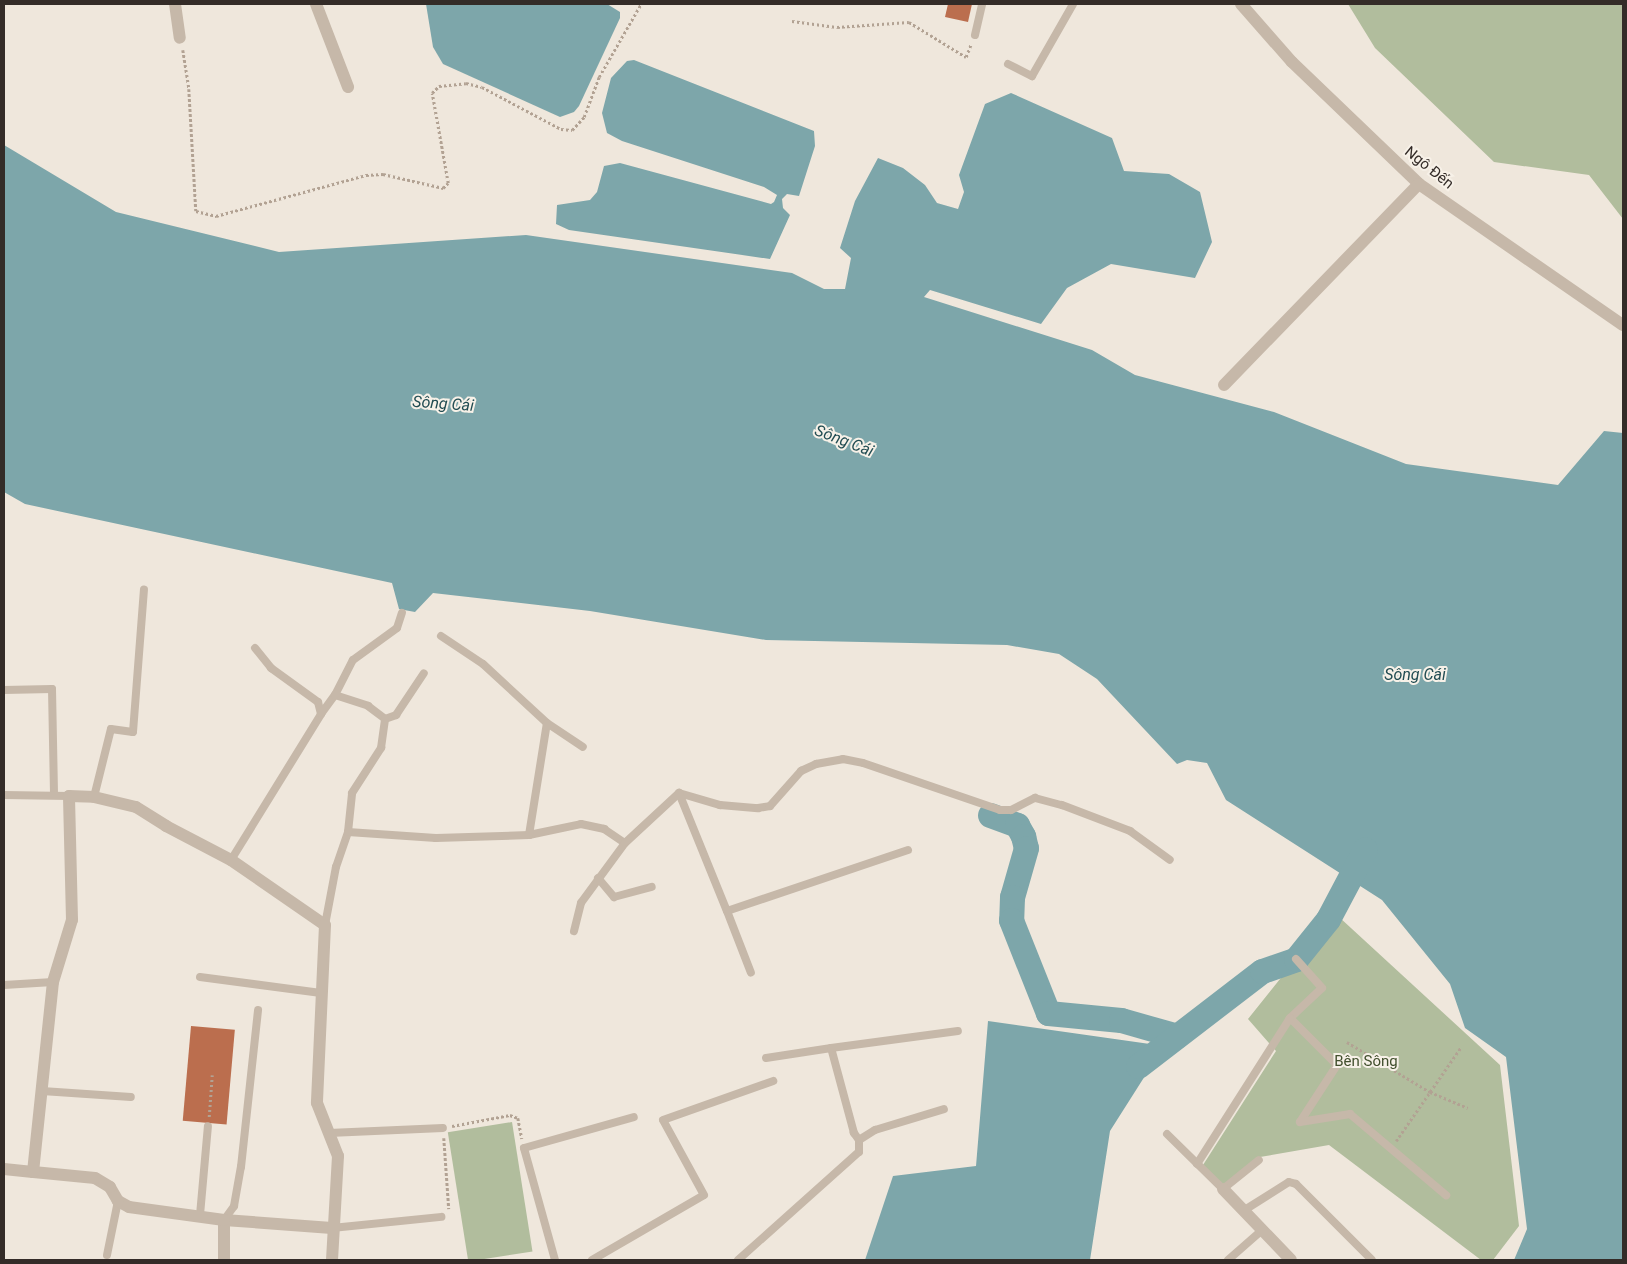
<!DOCTYPE html>
<html>
<head>
<meta charset="utf-8">
<style>
	body { margin:0 }
	#map { position:relative; width:1627px; height:1264px; overflow:hidden; background:#efe7dc; font-family:Roboto,sans-serif }
	div>[style] { position:absolute }
	.green>* { inset:0; background:#b1bd9d; transform-origin:0 0 }
	.water>* { inset:0; background:#7da6aa }
	.river>* { height:25px; margin:-12.5px; padding:0 12.5px; transform-origin:12.5px; border-radius:12.5px; background:#7da6aa }
	.building>* { inset:0; background:#bb6e4e; transform-origin:0 0 }
	.path>* { height:2.5px; margin-top:-1.25px; transform-origin:0; background:repeating-linear-gradient(90deg,#b2a293 0 2.5px,transparent 0 5px) }
	.service>* { height:8px; margin:-4px; padding:0 4px; transform-origin:4px; border-radius:4px; background:#c6b8a9 }
	.minor>* { height:12px; margin:-6px; padding:0 6px; transform-origin:6px; border-radius:6px; background:#c6b8a9 }
	span { translate:-50% -50%; white-space:nowrap; text-align:center; line-height:1.15; -webkit-text-stroke:4px #f7f1e8; paint-order:stroke }
	.street-label { font-size:15px; color:#342c28 }
	.park-label { font-size:15px; color:#42502e }
	.water-label { font-size:16px; color:#214c52; font-style:italic }
	.frame { position:absolute; inset:0; border:5px solid #342c28; pointer-events:none }
</style>
</head>
<body>
<div id="map">
	<div class="green">
		<i style="clip-path:polygon(1348px 4px,1623px 4px,1623px 219px,1589px 175px,1494px 162px,1375px 48px)"></i>
		<i style="clip-path:polygon(1339px 917px,1500px 1065px,1519px 1226px,1493px 1260px,1481px 1260px,1329px 1145px,1260px 1157px,1223px 1185px,1203px 1165px,1276px 1051px,1248px 1019px,1296px 959px)"></i>
		<i style="left:512px;top:1122px;width:131px;height:65px;rotate:81deg"></i>
	</div>
	<div class="water">
		<i style="clip-path:polygon(426px 4px,607px 4px,620px 12px,620px 18px,579px 106px,574px 112px,560px 117px,443px 64px,433px 47px)"></i>
		<i style="clip-path:polygon(634px 60px,814px 131px,815px 146px,799px 196px,787px 194px,782px 199px,783px 208px,790px 215px,770px 259px,569px 230px,556px 224px,557px 205px,590px 200px,597px 192px,604px 166px,620px 163px,771px 204px,774px 202px,777px 195px,764px 187px,622px 141px,607px 133px,602px 113px,611px 78px,627px 61px)"></i>
		<i style="clip-path:polygon(1011px 93px,1112px 138px,1124px 171px,1169px 174px,1200px 192px,1212px 242px,1195px 278px,1111px 264px,1067px 288px,1041px 324px,930px 290px,924px 297px,1092px 350px,1135px 375px,1274px 412px,1406px 464px,1558px 485px,1604px 431px,1623px 433px,1623px 1260px,1514px 1260px,1527px 1229px,1506px 1057px,1465px 1028px,1450px 984px,1382px 900px,1226px 800px,1207px 763px,1187px 760px,1177px 764px,1097px 679px,1059px 654px,1007px 645px,766px 640px,590px 611px,433px 593px,415px 612px,399px 609px,392px 583px,25px 504px,4px 492px,4px 145px,116px 212px,279px 252px,526px 235px,792px 273px,824px 289px,845px 289px,851px 258px,840px 248px,855px 201px,878px 158px,903px 168px,925px 185px,937px 203px,958px 209px,964px 192px,959px 175px,985px 104px)"></i>
		<i style="clip-path:polygon(988px 1021px,1164px 1046px,1110px 1131px,1090px 1260px,865px 1260px,893px 1176px,976px 1166px)"></i>
	</div>
	<div class="river">
		<i style="left:990px;top:815px;width:29px;rotate:20deg"></i>
		<i style="left:1017px;top:825px;width:13px;rotate:61deg"></i>
		<i style="left:1023px;top:836px;width:12px;rotate:76deg"></i>
		<i style="left:1026px;top:848px;width:51px;rotate:105.9deg"></i>
		<i style="left:1012px;top:897px;width:23px;rotate:92deg"></i>
		<i style="left:1011px;top:920px;width:100px;rotate:68.3deg"></i>
		<i style="left:1048px;top:1013px;width:73px;rotate:5.5deg"></i>
		<i style="left:1121px;top:1020px;width:58px;rotate:15.9deg"></i>
		<i style="left:1138px;top:1066px;width:156px;rotate:-37.5deg"></i>
		<i style="left:1262px;top:971px;width:36px;rotate:-19deg"></i>
		<i style="left:1296px;top:959px;width:51px;rotate:-51.3deg"></i>
		<i style="left:1328px;top:919px;width:79px;rotate:-62.1deg"></i>
	</div>
	<div class="building">
		<i style="clip-path:polygon(948px 4px,972px 4px,968px 22px,945px 17px)"></i>
		<i style="left:191px;top:1026px;width:44px;height:95px;rotate:5deg"></i>
	</div>
	<div class="path">
		<i style="left:792px;top:21px;width:45px;rotate:7.6deg"></i>
		<i style="left:837px;top:27px;width:72px;rotate:-4deg"></i>
		<i style="left:909px;top:22px;width:67px;rotate:31.6deg"></i>
		<i style="left:966px;top:57px;width:14px;rotate:-69deg"></i>
		<i style="left:183px;top:50px;width:39px;rotate:81deg"></i>
		<i style="left:189px;top:89px;width:122px;rotate:86.7deg"></i>
		<i style="left:196px;top:211px;width:21px;rotate:14deg"></i>
		<i style="left:216px;top:216px;width:156px;rotate:-15.3deg"></i>
		<i style="left:366px;top:175px;width:17px;rotate:-3deg"></i>
		<i style="left:383px;top:174px;width:62px;rotate:13.1deg"></i>
		<i style="left:443px;top:188px;width:7px;rotate:-45deg"></i>
		<i style="left:448px;top:183px;width:91px;rotate:-100.1deg"></i>
		<i style="left:432px;top:93px;width:10px;rotate:-45deg"></i>
		<i style="left:439px;top:86px;width:27px;rotate:-6deg"></i>
		<i style="left:466px;top:83px;width:16px;rotate:14deg"></i>
		<i style="left:482px;top:87px;width:89px;rotate:28deg"></i>
		<i style="left:561px;top:129px;width:11px;rotate:5deg"></i>
		<i style="left:572px;top:130px;width:18px;rotate:-47deg"></i>
		<i style="left:584px;top:117px;width:43px;rotate:-69.4deg"></i>
		<i style="left:599px;top:77px;width:84px;rotate:-60.1deg"></i>
		<i style="left:1347px;top:1042px;width:97px;rotate:31.1deg"></i>
		<i style="left:1430px;top:1092px;width:41px;rotate:22.8deg"></i>
		<i style="left:209px;top:1117px;width:42px;rotate:-85.9deg"></i>
		<i style="left:452px;top:1126px;width:59px;rotate:-10.7deg"></i>
		<i style="left:510px;top:1115px;width:9px;rotate:21deg"></i>
		<i style="left:518px;top:1118px;width:21px;rotate:79deg"></i>
		<i style="left:444px;top:1138px;width:71px;rotate:86deg"></i>
		<i style="left:1396px;top:1141px;width:114px;rotate:-55.3deg"></i>
	</div>
	<div class="service">
		<i style="left:975px;top:35px;width:32px;rotate:-77deg"></i>
		<i style="left:1008px;top:64px;width:27px;rotate:27deg"></i>
		<i style="left:1032px;top:76px;width:83px;rotate:-60.3deg"></i>
		<i style="left:441px;top:636px;width:50px;rotate:33.7deg"></i>
		<i style="left:483px;top:664px;width:87px;rotate:42.7deg"></i>
		<i style="left:547px;top:723px;width:43px;rotate:33.7deg"></i>
		<i style="left:255px;top:648px;width:26px;rotate:51deg"></i>
		<i style="left:271px;top:668px;width:58px;rotate:35.9deg"></i>
		<i style="left:318px;top:702px;width:12px;rotate:76deg"></i>
		<i style="left:4px;top:690px;width:48px;rotate:-1.2deg"></i>
		<i style="left:52px;top:689px;width:106px;rotate:88.9deg"></i>
		<i style="left:335px;top:695px;width:35px;rotate:18deg"></i>
		<i style="left:368px;top:706px;width:21px;rotate:37deg"></i>
		<i style="left:385px;top:719px;width:12px;rotate:-20deg"></i>
		<i style="left:396px;top:715px;width:50px;rotate:-56.3deg"></i>
		<i style="left:679px;top:793px;width:43px;rotate:16.3deg"></i>
		<i style="left:720px;top:805px;width:38px;rotate:5deg"></i>
		<i style="left:758px;top:808px;width:12px;rotate:-9deg"></i>
		<i style="left:770px;top:806px;width:47px;rotate:-48.5deg"></i>
		<i style="left:801px;top:771px;width:17px;rotate:-25deg"></i>
		<i style="left:816px;top:764px;width:27px;rotate:-10deg"></i>
		<i style="left:843px;top:759px;width:20px;rotate:11deg"></i>
		<i style="left:863px;top:763px;width:145px;rotate:18.9deg"></i>
		<i style="left:1000px;top:810px;width:11px"></i>
		<i style="left:1011px;top:810px;width:27px;rotate:-27deg"></i>
		<i style="left:1035px;top:798px;width:28px;rotate:15deg"></i>
		<i style="left:1062px;top:805px;width:73px;rotate:20.9deg"></i>
		<i style="left:1130px;top:831px;width:49px;rotate:35.9deg"></i>
		<i style="left:679px;top:793px;width:127px;rotate:67.9deg"></i>
		<i style="left:727px;top:911px;width:191px;rotate:-18.6deg"></i>
		<i style="left:4px;top:795px;width:65px;rotate:0.9deg"></i>
		<i style="left:94px;top:797px;width:70px;rotate:-76deg"></i>
		<i style="left:111px;top:729px;width:22px;rotate:8deg"></i>
		<i style="left:133px;top:732px;width:143px;rotate:-85.6deg"></i>
		<i style="left:348px;top:832px;width:88px;rotate:3.9deg"></i>
		<i style="left:436px;top:838px;width:93px;rotate:-1.8deg"></i>
		<i style="left:529px;top:835px;width:53px;rotate:-11.9deg"></i>
		<i style="left:581px;top:824px;width:24px;rotate:12deg"></i>
		<i style="left:604px;top:829px;width:25px;rotate:34deg"></i>
		<i style="left:625px;top:843px;width:74px;rotate:126.3deg"></i>
		<i style="left:581px;top:903px;width:29px;rotate:104deg"></i>
		<i style="left:529px;top:835px;width:113px;rotate:-80.9deg"></i>
		<i style="left:625px;top:843px;width:74px;rotate:-42.8deg"></i>
		<i style="left:231px;top:860px;width:172px;rotate:-58.3deg"></i>
		<i style="left:321px;top:714px;width:24px;rotate:-54deg"></i>
		<i style="left:335px;top:695px;width:39px;rotate:-63deg"></i>
		<i style="left:353px;top:660px;width:54px;rotate:-36deg"></i>
		<i style="left:397px;top:628px;width:16px;rotate:-72deg"></i>
		<i style="left:598px;top:878px;width:25px;rotate:50deg"></i>
		<i style="left:614px;top:897px;width:39px;rotate:-15deg"></i>
		<i style="left:727px;top:911px;width:66px;rotate:68.8deg"></i>
		<i style="left:325px;top:925px;width:59px;rotate:-79.3deg"></i>
		<i style="left:336px;top:867px;width:37px;rotate:-71deg"></i>
		<i style="left:348px;top:832px;width:39px;rotate:-84deg"></i>
		<i style="left:352px;top:793px;width:54px;rotate:-57.2deg"></i>
		<i style="left:381px;top:748px;width:29px;rotate:-82deg"></i>
		<i style="left:1296px;top:959px;width:39px;rotate:48deg"></i>
		<i style="left:1322px;top:988px;width:44px;rotate:136.8deg"></i>
		<i style="left:1290px;top:1018px;width:66px;rotate:45deg"></i>
		<i style="left:1337px;top:1065px;width:68px;rotate:123deg"></i>
		<i style="left:1300px;top:1122px;width:51px;rotate:-9.1deg"></i>
		<i style="left:1350px;top:1114px;width:126px;rotate:40.2deg"></i>
		<i style="left:200px;top:977px;width:122px;rotate:7.5deg"></i>
		<i style="left:4px;top:985px;width:49px;rotate:-3.5deg"></i>
		<i style="left:766px;top:1058px;width:66px;rotate:-8.7deg"></i>
		<i style="left:42px;top:1091px;width:89px;rotate:3.9deg"></i>
		<i style="left:329px;top:1133px;width:114px;rotate:-2.5deg"></i>
		<i style="left:1167px;top:1134px;width:78px;rotate:44.5deg"></i>
		<i style="left:1223px;top:1189px;width:46px;rotate:-38.9deg"></i>
		<i style="left:859px;top:1140px;width:9px;rotate:-126deg"></i>
		<i style="left:854px;top:1133px;width:88px;rotate:-105.1deg"></i>
		<i style="left:831px;top:1048px;width:128px;rotate:-7.6deg"></i>
		<i style="left:1197px;top:1164px;width:173px;rotate:-57.5deg"></i>
		<i style="left:1243px;top:1211px;width:54px;rotate:-32.2deg"></i>
		<i style="left:1289px;top:1182px;width:7px;rotate:16deg"></i>
		<i style="left:1296px;top:1184px;width:107px;rotate:45deg"></i>
		<i style="left:200px;top:1215px;width:89px;rotate:-84.9deg"></i>
		<i style="left:224px;top:1220px;width:17px;rotate:-54deg"></i>
		<i style="left:234px;top:1206px;width:40px;rotate:-80deg"></i>
		<i style="left:241px;top:1167px;width:158px;rotate:-83.8deg"></i>
		<i style="left:332px;top:1228px;width:110px;rotate:-5.8deg"></i>
		<i style="left:107px;top:1255px;width:55px;rotate:-78.5deg"></i>
		<i style="left:555px;top:1260px;width:116px;rotate:-105.5deg"></i>
		<i style="left:524px;top:1148px;width:114px;rotate:-15.7deg"></i>
		<i style="left:592px;top:1260px;width:129px;rotate:-30.1deg"></i>
		<i style="left:704px;top:1195px;width:85px;rotate:-118.7deg"></i>
		<i style="left:663px;top:1120px;width:117px;rotate:-19.5deg"></i>
		<i style="left:738px;top:1260px;width:162px;rotate:-41.8deg"></i>
		<i style="left:859px;top:1152px;width:12px;rotate:-90deg"></i>
		<i style="left:859px;top:1140px;width:19px;rotate:-32deg"></i>
		<i style="left:875px;top:1130px;width:72px;rotate:-16.9deg"></i>
		<i style="left:1228px;top:1260px;width:44px;rotate:-41.3deg"></i>
	</div>
	<div class="minor">
		<i style="left:175px;top:4px;width:34px;rotate:82deg"></i>
		<i style="left:316px;top:4px;width:89px;rotate:68.9deg"></i>
		<i style="left:1241px;top:4px;width:77px;rotate:48.7deg"></i>
		<i style="left:1292px;top:62px;width:176px;rotate:43.8deg"></i>
		<i style="left:1419px;top:184px;width:248px;rotate:34.7deg"></i>
		<i style="left:1224px;top:385px;width:280px;rotate:-45.9deg"></i>
		<i style="left:4px;top:1169px;width:29px;rotate:6deg"></i>
		<i style="left:1223px;top:1189px;width:98px;rotate:46.2deg"></i>
		<i style="left:224px;top:1220px;width:108px;rotate:4.2deg"></i>
		<i style="left:224px;top:1260px;width:40px;rotate:-90deg"></i>
		<i style="left:224px;top:1220px;width:96px;rotate:-172.2deg"></i>
		<i style="left:129px;top:1207px;width:13px;rotate:-151deg"></i>
		<i style="left:118px;top:1201px;width:16px;rotate:-120deg"></i>
		<i style="left:110px;top:1187px;width:17px;rotate:-149deg"></i>
		<i style="left:95px;top:1178px;width:62px;rotate:-174.5deg"></i>
		<i style="left:33px;top:1172px;width:191px;rotate:-84deg"></i>
		<i style="left:53px;top:982px;width:65px;rotate:-73deg"></i>
		<i style="left:72px;top:920px;width:124px;rotate:-91.4deg"></i>
		<i style="left:69px;top:796px;width:25px;rotate:2deg"></i>
		<i style="left:94px;top:797px;width:43px;rotate:13.4deg"></i>
		<i style="left:136px;top:807px;width:36px;rotate:32deg"></i>
		<i style="left:166px;top:826px;width:73px;rotate:27.6deg"></i>
		<i style="left:231px;top:860px;width:114px;rotate:34.7deg"></i>
		<i style="left:325px;top:925px;width:178px;rotate:92.6deg"></i>
		<i style="left:317px;top:1103px;width:57px;rotate:68.4deg"></i>
		<i style="left:338px;top:1156px;width:104px;rotate:93.3deg"></i>
	</div>
	<div class="street-label">
		<span style="left:1429px;top:168px;rotate:39deg">Ngô Đến</span>
	</div>
	<div class="park-label">
		<span style="left:1366px;top:1062px">Bên Sông</span>
	</div>
	<div class="water-label">
		<span style="left:443px;top:404px;rotate:4deg">Sông Cái</span>
		<span style="left:844px;top:441px;rotate:21deg">Sông Cái</span>
		<span style="left:1415px;top:675px">Sông Cái</span>
	</div>
	<div class="frame"></div>
</div>
</body>
</html>
